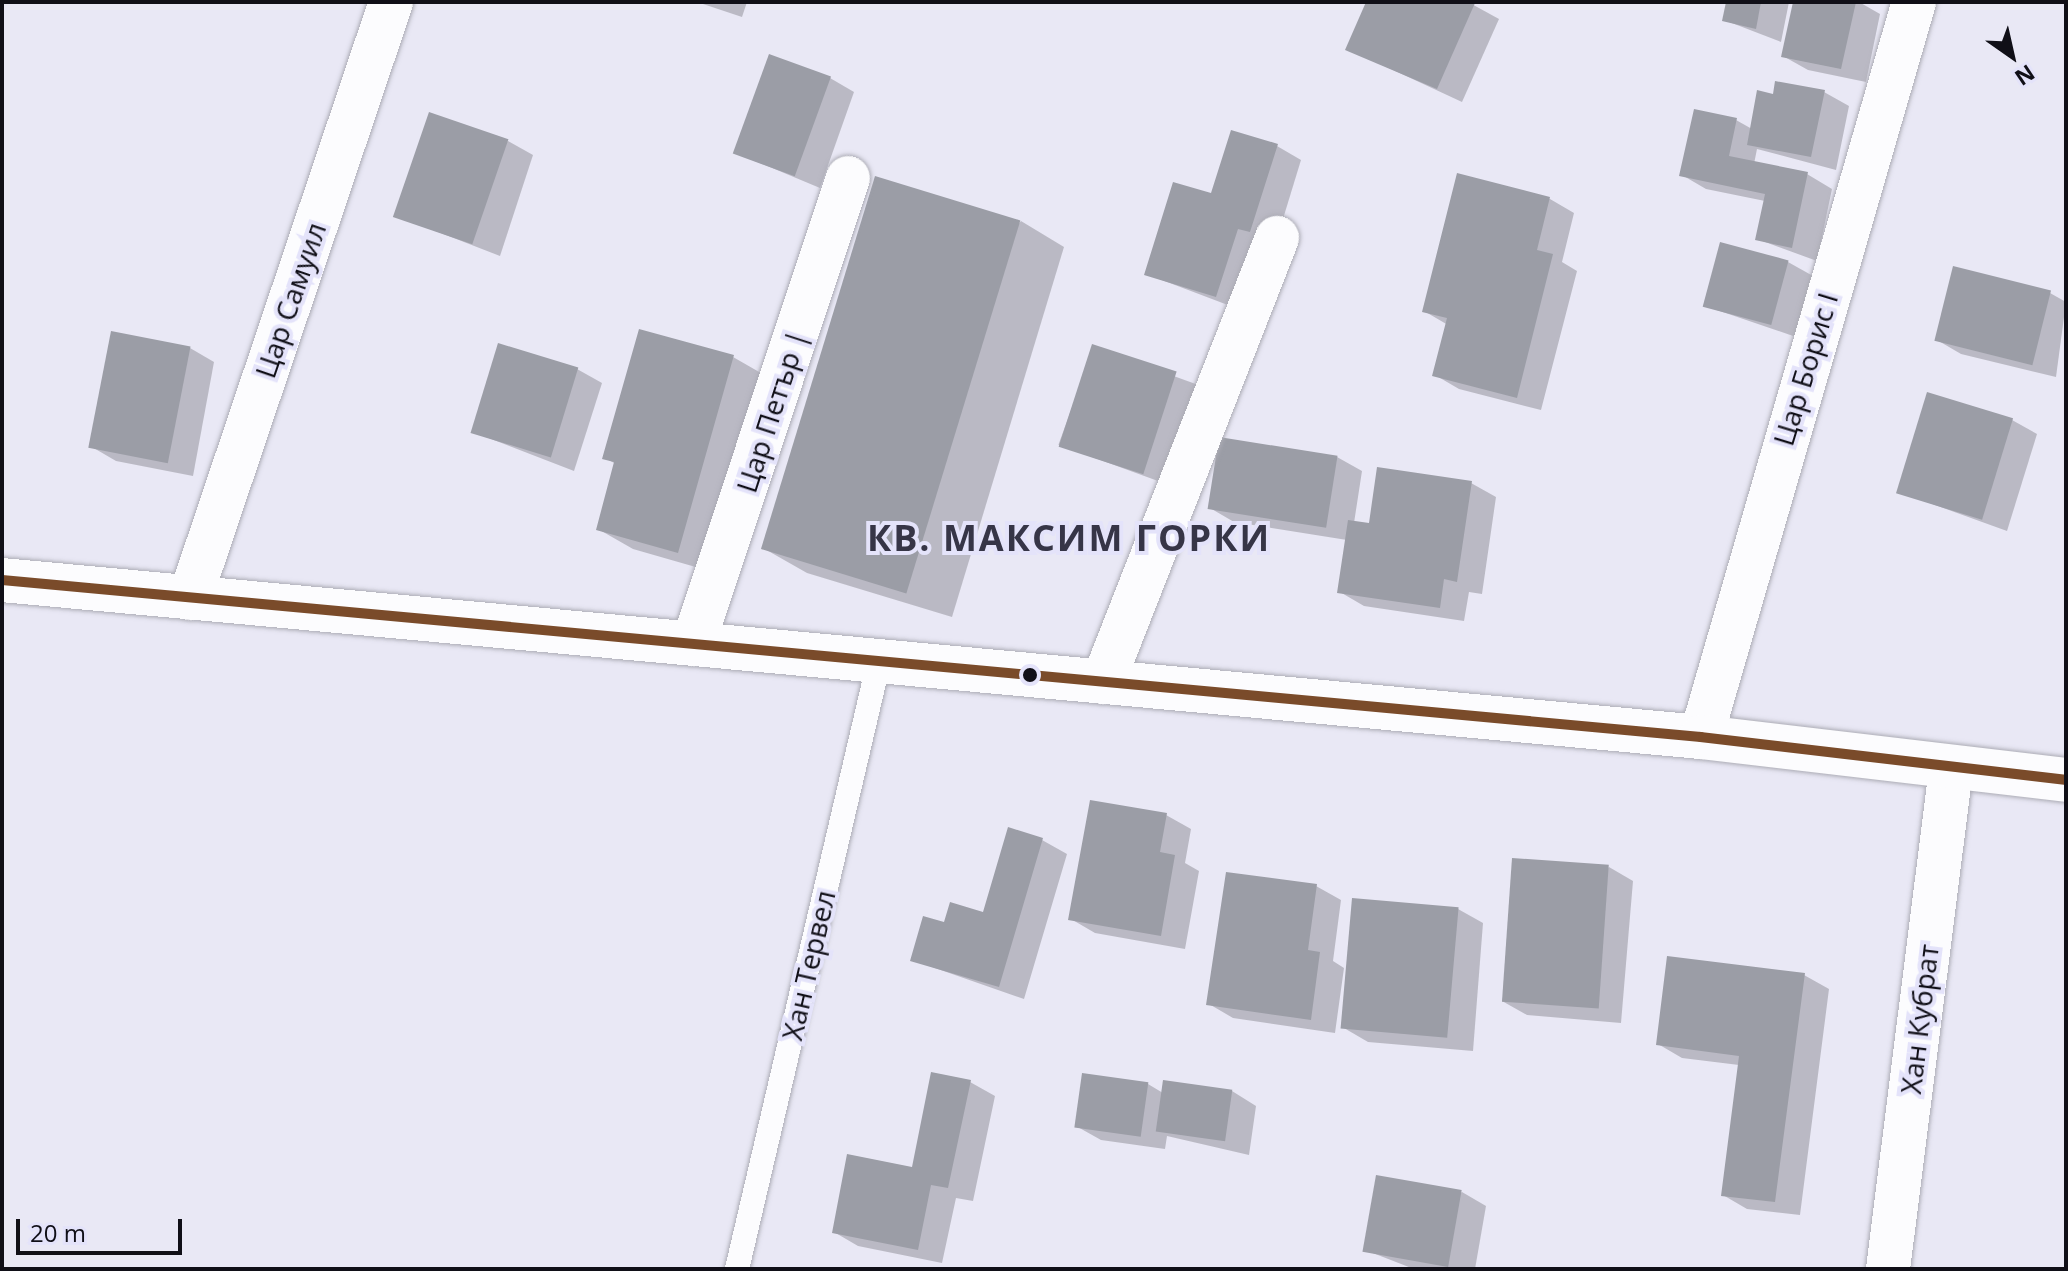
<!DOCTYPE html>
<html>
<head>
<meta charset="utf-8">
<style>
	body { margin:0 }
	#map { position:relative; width:2068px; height:1271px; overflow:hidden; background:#e9e8f5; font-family:"Open Sans",sans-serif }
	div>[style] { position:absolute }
	.shadow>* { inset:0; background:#0003; transform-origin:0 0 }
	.building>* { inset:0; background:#9b9da6; transform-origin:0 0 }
	.roads { filter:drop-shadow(0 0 2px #acacb5) drop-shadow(0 0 2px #acacb5) }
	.lane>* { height:24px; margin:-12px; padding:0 12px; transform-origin:12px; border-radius:12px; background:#fcfcfe }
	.street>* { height:44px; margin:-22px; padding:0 22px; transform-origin:22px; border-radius:22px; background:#fcfcfe }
	.secondary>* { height:44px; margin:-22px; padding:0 22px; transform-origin:22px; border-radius:22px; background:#fcfcfe }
	.bus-1>* { height:10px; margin:-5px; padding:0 5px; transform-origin:5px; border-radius:5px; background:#7a4b2a }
	.dots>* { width:22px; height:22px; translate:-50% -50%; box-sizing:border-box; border:4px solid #e4e3fa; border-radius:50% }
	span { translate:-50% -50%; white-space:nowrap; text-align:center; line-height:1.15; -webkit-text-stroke:8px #e4e3fa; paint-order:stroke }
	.street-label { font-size:28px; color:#100f17 }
	.district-label { font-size:36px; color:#363547; font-weight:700; letter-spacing:2px }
	.frame { position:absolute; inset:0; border:4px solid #100f17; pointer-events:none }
	.north { position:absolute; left:1972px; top:16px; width:80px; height:80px; -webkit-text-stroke:6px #e4e3fa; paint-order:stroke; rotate:146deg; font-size:22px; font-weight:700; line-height:32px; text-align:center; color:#100f17 }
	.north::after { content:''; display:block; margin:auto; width:28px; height:36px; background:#100f17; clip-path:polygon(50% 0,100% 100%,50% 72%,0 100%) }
	.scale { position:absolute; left:16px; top:1219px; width:166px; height:36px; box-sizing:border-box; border:4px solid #100f17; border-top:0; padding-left:10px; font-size:24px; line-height:28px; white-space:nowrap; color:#100f17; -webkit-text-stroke:6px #e4e3fa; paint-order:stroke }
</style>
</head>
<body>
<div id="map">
	<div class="shadow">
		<i style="clip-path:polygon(697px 2px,747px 2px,742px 17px)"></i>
		<i style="clip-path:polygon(1368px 2px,1468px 2px,1499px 19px,1462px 102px,1348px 49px)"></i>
		<i style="clip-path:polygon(1728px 2px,1789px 2px,1781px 42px,1724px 20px)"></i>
		<i style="clip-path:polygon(1795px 2px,1859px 2px,1880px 14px,1866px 82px,1808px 70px,1783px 56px)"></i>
		<i style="clip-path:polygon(830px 78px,854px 92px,820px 188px,736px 153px)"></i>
		<i style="clip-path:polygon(1824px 92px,1849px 106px,1836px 170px,1757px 149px,1754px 164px,1807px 174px,1832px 189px,1817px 261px,1757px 239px,1765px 201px,1706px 189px,1682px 175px,1736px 120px,1752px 129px,1775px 97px)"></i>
		<i style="clip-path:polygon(508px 141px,533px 155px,500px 256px,397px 216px)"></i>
		<i style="clip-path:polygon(1277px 146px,1301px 160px,1275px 245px,1241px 310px,1146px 274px,1213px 196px)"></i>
		<i style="clip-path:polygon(1459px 176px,1550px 199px,1574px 213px,1562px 262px,1577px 271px,1541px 410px,1459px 389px,1435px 375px,1448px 325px,1424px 311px)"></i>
		<i style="clip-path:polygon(1021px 221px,1064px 247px,952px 617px,807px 573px,763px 548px)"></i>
		<i style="clip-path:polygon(1788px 262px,1813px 276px,1796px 337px,1705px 306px)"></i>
		<i style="clip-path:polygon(2050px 293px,2066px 302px,2056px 377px,1961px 354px,1937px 340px)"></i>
		<i style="left:1094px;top:347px;width:114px;height:104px;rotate:20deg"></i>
		<i style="clip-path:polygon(190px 348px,214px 362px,193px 476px,116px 461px,92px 447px)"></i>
		<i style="clip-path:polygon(733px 357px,768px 377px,713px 572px,633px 549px,598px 529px,616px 464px,605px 458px)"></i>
		<i style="clip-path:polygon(577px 369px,602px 383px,574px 471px,473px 432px)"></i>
		<i style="clip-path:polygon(2012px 420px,2037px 434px,2007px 531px,1899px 492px)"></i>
		<i style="clip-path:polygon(1337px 457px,1362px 471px,1354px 523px,1370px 525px,1471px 483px,1496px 497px,1482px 594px,1469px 592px,1464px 621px,1364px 606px,1340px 592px,1347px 540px,1234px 522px,1210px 508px)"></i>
		<i style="clip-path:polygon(1166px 815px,1191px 829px,1185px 863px,1199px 871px,1185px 949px,1095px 933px,1071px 919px)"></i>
		<i style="clip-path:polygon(1042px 840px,1067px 854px,1024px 999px,912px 960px,946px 925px,984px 914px)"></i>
		<i style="clip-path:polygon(1609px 867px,1633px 881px,1621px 1023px,1527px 1015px,1502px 1001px)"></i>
		<i style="clip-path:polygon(1316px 886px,1341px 900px,1333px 961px,1344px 968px,1335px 1033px,1233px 1018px,1209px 1004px)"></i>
		<i style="clip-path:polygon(1458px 909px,1483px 923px,1473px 1051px,1368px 1042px,1344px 1028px)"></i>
		<i style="clip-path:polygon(1804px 975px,1829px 989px,1800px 1215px,1747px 1209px,1723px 1195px,1739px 1065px,1682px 1058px,1658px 1044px)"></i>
		<i style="clip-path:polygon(970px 1082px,995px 1096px,973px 1201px,956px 1198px,942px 1263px,858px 1246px,834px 1232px,914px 1169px)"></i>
		<i style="clip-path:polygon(1148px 1084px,1163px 1093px,1232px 1091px,1256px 1106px,1249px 1155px,1167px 1136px,1165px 1149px,1101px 1140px,1076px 1126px)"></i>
		<i style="clip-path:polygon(1462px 1192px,1486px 1206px,1475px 1269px,1414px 1269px,1365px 1250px)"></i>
	</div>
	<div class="building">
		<i style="clip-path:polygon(1366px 2px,1475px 3px,1437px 89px,1345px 50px)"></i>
		<i style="clip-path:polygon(1726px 2px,1761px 2px,1756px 29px,1722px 21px)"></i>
		<i style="clip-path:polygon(1793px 2px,1856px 2px,1841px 69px,1781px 57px)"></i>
		<i style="left:769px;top:54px;width:66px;height:106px;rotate:20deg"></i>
		<i style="clip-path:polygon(1775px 81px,1825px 90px,1811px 157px,1747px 145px,1757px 90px,1773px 94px)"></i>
		<i style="clip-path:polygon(1694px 109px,1737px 118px,1729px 156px,1808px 172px,1792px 248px,1755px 240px,1765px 194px,1679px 176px)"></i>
		<i style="left:429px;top:112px;width:84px;height:111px;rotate:19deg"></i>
		<i style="clip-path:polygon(1231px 130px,1278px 144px,1250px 232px,1238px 229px,1216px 297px,1144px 275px,1173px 182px,1211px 193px)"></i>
		<i style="clip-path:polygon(1457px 173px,1550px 197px,1537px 250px,1553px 254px,1517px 398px,1432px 376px,1447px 318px,1422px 312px)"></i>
		<i style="left:875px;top:176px;width:152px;height:390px;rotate:17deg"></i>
		<i style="left:1720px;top:242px;width:71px;height:67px;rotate:15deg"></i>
		<i style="left:1953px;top:266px;width:101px;height:77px;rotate:14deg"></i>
		<i style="clip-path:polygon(639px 329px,734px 355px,678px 553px,596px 530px,614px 462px,602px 459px)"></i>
		<i style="left:111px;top:331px;width:81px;height:119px;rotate:11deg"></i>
		<i style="left:498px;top:343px;width:84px;height:94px;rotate:17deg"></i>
		<i style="left:1092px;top:344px;width:89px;height:108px;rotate:18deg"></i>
		<i style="left:1927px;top:392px;width:90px;height:106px;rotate:17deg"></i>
		<i style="left:1219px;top:437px;width:120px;height:73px;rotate:9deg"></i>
		<i style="clip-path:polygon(1377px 467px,1472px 481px,1457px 582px,1444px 579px,1440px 608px,1337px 593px,1348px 520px,1369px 523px)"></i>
		<i style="clip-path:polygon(1090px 800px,1167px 813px,1160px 852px,1175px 855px,1161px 936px,1068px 920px)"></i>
		<i style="clip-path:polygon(1008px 827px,1043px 838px,999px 987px,910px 961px,923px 916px,944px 922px,950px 902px,983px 912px)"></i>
		<i style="left:1512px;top:858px;width:97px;height:144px;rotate:4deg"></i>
		<i style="clip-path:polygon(1226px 872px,1317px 884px,1308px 950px,1320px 952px,1311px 1020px,1206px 1005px)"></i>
		<i style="left:1352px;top:898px;width:107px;height:131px;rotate:5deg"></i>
		<i style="clip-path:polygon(1667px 956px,1805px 973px,1775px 1202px,1721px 1196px,1739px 1056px,1656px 1045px)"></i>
		<i style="clip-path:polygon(931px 1072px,971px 1080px,948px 1188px,931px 1185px,918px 1250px,832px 1233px,847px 1154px,912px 1167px)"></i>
		<i style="left:1082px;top:1073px;width:67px;height:55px;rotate:8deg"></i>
		<i style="left:1163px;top:1080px;width:70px;height:52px;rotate:8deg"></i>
		<i style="left:1376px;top:1175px;width:87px;height:78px;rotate:10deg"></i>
	</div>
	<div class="roads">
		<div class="lane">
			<i style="left:737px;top:1269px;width:624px;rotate:-76.85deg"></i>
		</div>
		<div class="street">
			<i style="left:190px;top:598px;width:629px;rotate:-71.36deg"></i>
			<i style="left:693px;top:644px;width:491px;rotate:-71.6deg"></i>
			<i style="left:1103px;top:682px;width:477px;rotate:-68.6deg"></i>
			<i style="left:1701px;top:737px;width:765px;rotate:-73.84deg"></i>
			<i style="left:1888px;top:1269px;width:504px;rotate:-82.82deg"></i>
		</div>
		<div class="secondary">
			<i style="left:2px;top:580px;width:1706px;rotate:5.28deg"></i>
			<i style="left:1701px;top:737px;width:368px;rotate:6.7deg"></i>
		</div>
	</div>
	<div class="bus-1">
		<i style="left:2px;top:580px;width:1706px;rotate:5.28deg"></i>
		<i style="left:1701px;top:737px;width:368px;rotate:6.7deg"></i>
	</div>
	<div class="dots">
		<i style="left:1030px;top:675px;background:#100f17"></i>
	</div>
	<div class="street-label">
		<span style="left:290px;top:300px;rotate:-71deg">Цар Самуил</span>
		<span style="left:1805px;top:369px;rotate:-73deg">Цар Борис I</span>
		<span style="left:771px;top:411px;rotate:-72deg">Цар Петър |</span>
		<span style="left:808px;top:965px;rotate:-77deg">Хан Тервел</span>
		<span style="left:1919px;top:1019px;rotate:-83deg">Хан Кубрат</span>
	</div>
	<div class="district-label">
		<span style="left:1069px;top:538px">КВ. МАКСИМ ГОРКИ</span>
	</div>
	<div class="frame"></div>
	<div class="north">N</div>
	<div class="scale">20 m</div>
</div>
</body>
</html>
